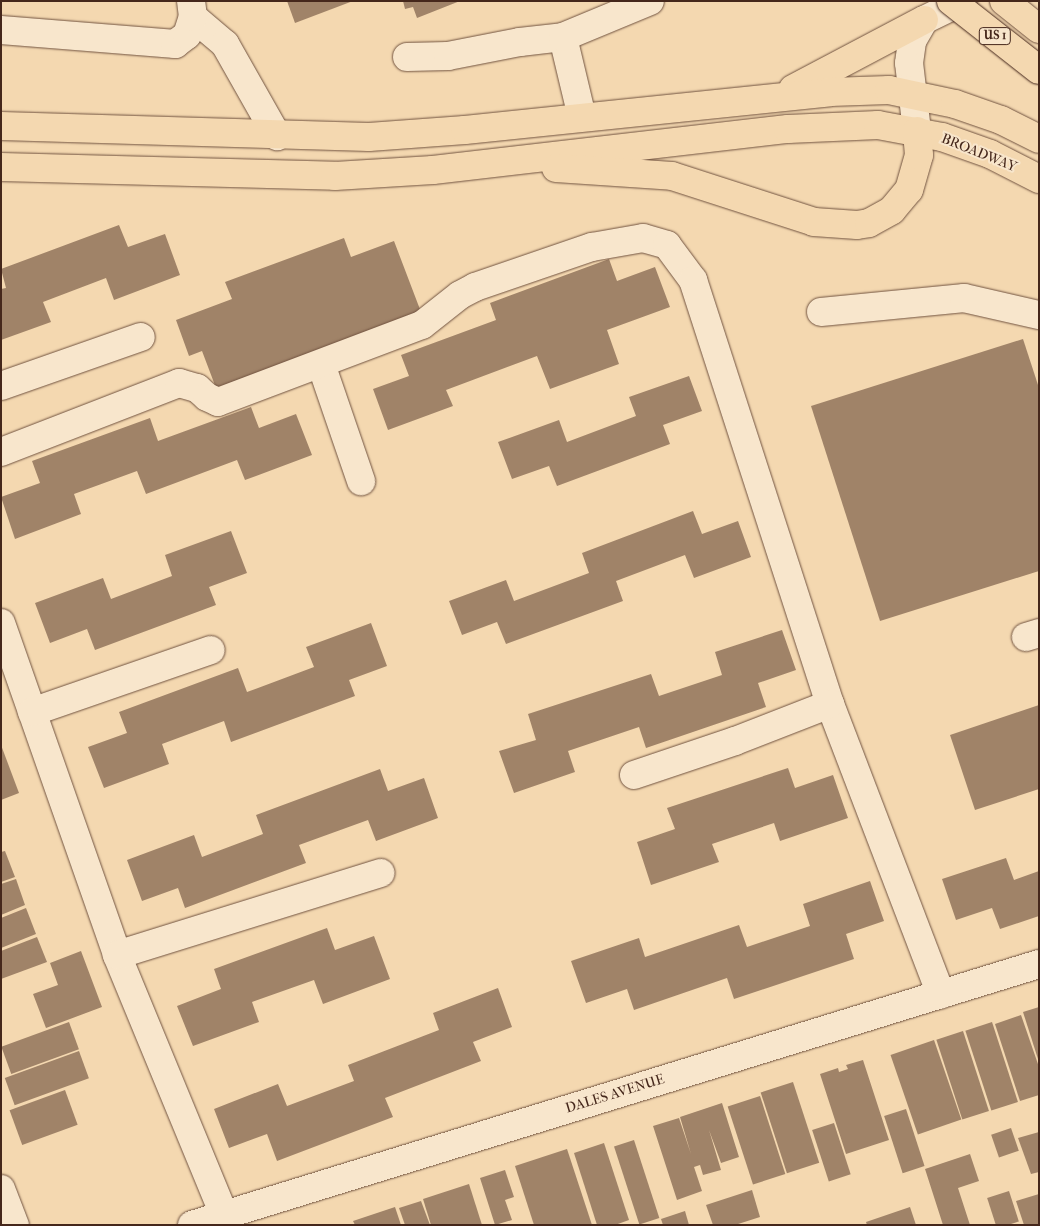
<!DOCTYPE html>
<html>
<head>
<meta charset="utf-8">
<style>
	body { margin:0 }
	#map { position:relative; width:1040px; height:1226px; overflow:hidden; background:#f4d8b0; font-family:"IM FELL French Canon",serif }
	div>[style] { position:absolute }
	.building>* { inset:0; background:#a08368; transform-origin:0 0 }
	.roads { filter:drop-shadow(0 0 1px #715340) drop-shadow(0 0 1px #715340) }
	.minor>* { height:28px; margin:-14px; padding:0 14px; transform-origin:14px; border-radius:14px; background:#f8e6cc }
	.highway>* { height:28px; margin:-14px; padding:0 14px; transform-origin:14px; border-radius:14px; background:#f4d8b0 }
	.bridges { filter:drop-shadow(0 0 1px #45271b) drop-shadow(0 0 1px #45271b) }
	.highway-bridge>* { height:28px; margin:-14px; padding:0 14px; transform-origin:14px; border-radius:14px; background:#f4d8b0 }
	span { translate:-50% -50%; white-space:nowrap; text-align:center; line-height:1.15; -webkit-text-stroke:4px #f8e6cc; paint-order:stroke }
	.shield-label span { padding:1px 4px; background:#f8e6cc; border:1px solid; border-radius:4px; -webkit-text-stroke-width:0 }
	.shield-label { font-size:12px; color:#45271b; font-weight:700 }
	.street-label { font-size:14px; color:#45271b }
	.frame { position:absolute; inset:0; border:2px solid #45271b; pointer-events:none }
</style>
</head>
<body>
<div id="map">
	<div class="building">
		<i style="clip-path:polygon(287px 1px,353px 1px,295px 23px)"></i>
		<i style="clip-path:polygon(403px 1px,460px 1px,417px 18px,413px 7px,405px 9px)"></i>
		<i style="clip-path:polygon(119px 225px,128px 247px,165px 234px,180px 275px,114px 300px,106px 278px,43px 302px,51px 322px,1px 340px,1px 289px,6px 288px,1px 269px)"></i>
		<i style="clip-path:polygon(344px 238px,351px 257px,394px 241px,421px 312px,216px 388px,202px 351px,189px 356px,176px 320px,232px 299px,225px 282px)"></i>
		<i style="clip-path:polygon(609px 259px,617px 281px,655px 267px,670px 307px,607px 330px,619px 364px,550px 389px,537px 356px,446px 390px,453px 406px,388px 430px,373px 389px,409px 376px,401px 355px,496px 320px,490px 303px)"></i>
		<i style="clip-path:polygon(1023px 339px,1039px 388px,1039px 571px,880px 621px,811px 406px)"></i>
		<i style="clip-path:polygon(689px 376px,702px 411px,663px 425px,670px 444px,557px 486px,549px 466px,512px 479px,498px 442px,559px 420px,567px 442px,636px 416px,629px 397px)"></i>
		<i style="clip-path:polygon(251px 407px,259px 428px,296px 414px,312px 455px,245px 480px,237px 460px,146px 494px,137px 471px,74px 494px,81px 514px,15px 539px,1px 497px,40px 483px,32px 461px,150px 418px,158px 441px)"></i>
		<i style="clip-path:polygon(693px 511px,702px 534px,738px 521px,751px 557px,694px 578px,685px 555px,616px 581px,623px 601px,506px 644px,497px 622px,462px 635px,449px 601px,506px 580px,514px 601px,589px 573px,582px 553px)"></i>
		<i style="clip-path:polygon(231px 531px,247px 573px,209px 587px,216px 605px,95px 650px,87px 629px,50px 643px,35px 603px,103px 578px,111px 599px,172px 576px,165px 555px)"></i>
		<i style="clip-path:polygon(371px 623px,387px 666px,349px 680px,355px 696px,231px 742px,224px 721px,162px 744px,169px 764px,104px 788px,88px 747px,127px 733px,119px 712px,238px 668px,247px 692px,314px 667px,306px 647px)"></i>
		<i style="clip-path:polygon(782px 630px,796px 670px,758px 683px,766px 707px,646px 748px,639px 727px,568px 751px,575px 772px,514px 793px,499px 751px,536px 740px,528px 714px,651px 674px,659px 696px,722px 675px,715px 652px)"></i>
		<i style="clip-path:polygon(1039px 705px,1039px 789px,975px 810px,950px 735px)"></i>
		<i style="clip-path:polygon(1px 745px,19px 793px,1px 800px)"></i>
		<i style="clip-path:polygon(788px 768px,795px 788px,833px 775px,848px 818px,780px 841px,774px 823px,712px 844px,719px 862px,651px 885px,637px 842px,675px 829px,667px 808px)"></i>
		<i style="clip-path:polygon(380px 769px,388px 791px,424px 778px,438px 818px,376px 841px,368px 820px,299px 845px,306px 863px,185px 908px,178px 888px,142px 901px,127px 860px,194px 835px,202px 857px,263px 834px,256px 815px)"></i>
		<i style="clip-path:polygon(5px 851px,15px 877px,1px 882px,1px 852px)"></i>
		<i style="clip-path:polygon(1006px 858px,1014px 880px,1039px 871px,1039px 916px,1000px 929px,992px 908px,956px 920px,942px 879px)"></i>
		<i style="clip-path:polygon(16px 879px,25px 905px,1px 915px,1px 884px)"></i>
		<i style="clip-path:polygon(870px 881px,884px 921px,846px 934px,854px 959px,734px 999px,727px 978px,634px 1010px,627px 989px,586px 1003px,571px 961px,639px 938px,645px 957px,739px 925px,747px 947px,810px 926px,803px 904px)"></i>
		<i style="clip-path:polygon(26px 908px,36px 934px,1px 948px,1px 918px)"></i>
		<i style="clip-path:polygon(327px 928px,335px 950px,374px 936px,390px 979px,323px 1004px,314px 980px,252px 1002px,259px 1022px,193px 1046px,177px 1006px,221px 989px,214px 969px)"></i>
		<i style="clip-path:polygon(37px 937px,47px 962px,1px 979px,1px 951px)"></i>
		<i style="clip-path:polygon(81px 951px,102px 1007px,46px 1028px,33px 994px,58px 985px,50px 963px)"></i>
		<i style="clip-path:polygon(498px 988px,512px 1027px,473px 1042px,481px 1061px,385px 1098px,393px 1117px,277px 1161px,267px 1134px,229px 1148px,214px 1109px,278px 1084px,287px 1106px,354px 1081px,348px 1065px,439px 1030px,433px 1013px)"></i>
		<i style="clip-path:polygon(1039px 1007px,1039px 1059px,1038px 1059px,1023px 1012px)"></i>
		<i style="clip-path:polygon(1021px 1015px,1039px 1067px,1039px 1095px,1020px 1101px,995px 1024px)"></i>
		<i style="left:69px;top:1022px;width:29px;height:72px;rotate:70deg"></i>
		<i style="left:992px;top:1022px;width:84px;height:28px;rotate:72deg"></i>
		<i style="left:963px;top:1031px;width:84px;height:28px;rotate:72deg"></i>
		<i style="left:934px;top:1040px;width:84px;height:46px;rotate:71deg"></i>
		<i style="left:79px;top:1051px;width:29px;height:79px;rotate:70deg"></i>
		<i style="clip-path:polygon(863px 1060px,889px 1140px,846px 1154px,820px 1074px,838px 1068px,839px 1072px,848px 1069px,846px 1065px)"></i>
		<i style="left:793px;top:1082px;width:85px;height:34px;rotate:72deg"></i>
		<i style="left:65px;top:1090px;width:37px;height:59px;rotate:70deg"></i>
		<i style="left:760px;top:1096px;width:82px;height:34px;rotate:72deg"></i>
		<i style="clip-path:polygon(722px 1103px,739px 1157px,721px 1163px,709px 1130px,721px 1170px,703px 1175px,700px 1165px,694px 1167px,702px 1191px,677px 1200px,653px 1126px,679px 1118px,691px 1154px,680px 1117px)"></i>
		<i style="left:906px;top:1109px;width:60px;height:23px;rotate:72deg"></i>
		<i style="left:834px;top:1123px;width:54px;height:23px;rotate:72deg"></i>
		<i style="left:1011px;top:1128px;width:24px;height:21px;rotate:71deg"></i>
		<i style="clip-path:polygon(1039px 1132px,1039px 1172px,1031px 1174px,1018px 1138px)"></i>
		<i style="left:634px;top:1140px;width:82px;height:21px;rotate:72deg"></i>
		<i style="clip-path:polygon(604px 1143px,629px 1220px,615px 1225px,597px 1225px,574px 1153px)"></i>
		<i style="clip-path:polygon(567px 1149px,592px 1225px,534px 1225px,515px 1166px)"></i>
		<i style="clip-path:polygon(970px 1154px,979px 1181px,958px 1188px,970px 1225px,943px 1225px,925px 1169px)"></i>
		<i style="clip-path:polygon(505px 1170px,514px 1197px,505px 1200px,512px 1220px,495px 1225px,480px 1178px)"></i>
		<i style="clip-path:polygon(469px 1184px,482px 1225px,431px 1225px,423px 1199px)"></i>
		<i style="clip-path:polygon(752px 1190px,760px 1217px,735px 1225px,713px 1225px,706px 1205px)"></i>
		<i style="left:1009px;top:1191px;width:32px;height:23px;rotate:72deg"></i>
		<i style="clip-path:polygon(1039px 1194px,1039px 1225px,1024px 1225px,1016px 1201px)"></i>
		<i style="clip-path:polygon(421px 1201px,430px 1225px,405px 1225px,399px 1208px)"></i>
		<i style="clip-path:polygon(395px 1207px,401px 1225px,355px 1225px,353px 1221px)"></i>
		<i style="clip-path:polygon(910px 1207px,916px 1225px,867px 1225px,866px 1222px)"></i>
		<i style="clip-path:polygon(685px 1211px,689px 1225px,663px 1225px,661px 1219px)"></i>
	</div>
	<div class="roads">
		<div class="minor">
			<i style="left:193px;top:17px;width:42px;rotate:40.2deg"></i>
			<i style="left:225px;top:44px;width:106px;rotate:60.5deg"></i>
			<i style="left:1px;top:30px;width:175px;rotate:4.6deg"></i>
			<i style="left:175px;top:44px;width:15px;rotate:-37deg"></i>
			<i style="left:187px;top:35px;width:19px;rotate:-72deg"></i>
			<i style="left:193px;top:17px;width:16px;rotate:-97deg"></i>
			<i style="left:407px;top:57px;width:41px;rotate:-1.4deg"></i>
			<i style="left:448px;top:56px;width:73px;rotate:-11deg"></i>
			<i style="left:520px;top:42px;width:43px;rotate:-6.6deg"></i>
			<i style="left:582px;top:117px;width:82px;rotate:-103.4deg"></i>
			<i style="left:563px;top:37px;width:94px;rotate:-22.5deg"></i>
			<i style="left:917px;top:131px;width:68px;rotate:-96.7deg"></i>
			<i style="left:909px;top:63px;width:22px;rotate:-82deg"></i>
			<i style="left:912px;top:41px;width:24px;rotate:-60deg"></i>
			<i style="left:924px;top:20px;width:43px;rotate:-26deg"></i>
			<i style="left:821px;top:312px;width:144px;rotate:-5.6deg"></i>
			<i style="left:964px;top:298px;width:77px;rotate:12.8deg"></i>
			<i style="left:321px;top:364px;width:124px;rotate:71.1deg"></i>
			<i style="left:1px;top:386px;width:148px;rotate:-19.3deg"></i>
			<i style="left:1px;top:452px;width:191px;rotate:-21.2deg"></i>
			<i style="left:179px;top:383px;width:19px;rotate:16deg"></i>
			<i style="left:197px;top:388px;width:13px;rotate:42deg"></i>
			<i style="left:207px;top:397px;width:12px;rotate:24deg"></i>
			<i style="left:218px;top:402px;width:218px;rotate:-20.7deg"></i>
			<i style="left:422px;top:325px;width:48px;rotate:-38.3deg"></i>
			<i style="left:460px;top:295px;width:17px;rotate:-28deg"></i>
			<i style="left:475px;top:287px;width:124px;rotate:-18.9deg"></i>
			<i style="left:592px;top:247px;width:52px;rotate:-10deg"></i>
			<i style="left:643px;top:238px;width:25px;rotate:16deg"></i>
			<i style="left:667px;top:245px;width:44px;rotate:53.4deg"></i>
			<i style="left:693px;top:280px;width:446px;rotate:72.1deg"></i>
			<i style="left:830px;top:704px;width:311px;rotate:69.1deg"></i>
			<i style="left:1px;top:623px;width:352px;rotate:70.7deg"></i>
			<i style="left:117px;top:955px;width:280px;rotate:67.6deg"></i>
			<i style="left:1026px;top:637px;width:14px;rotate:-17deg"></i>
			<i style="left:32px;top:712px;width:189px;rotate:-19.1deg"></i>
			<i style="left:634px;top:775px;width:107px;rotate:-18.6deg"></i>
			<i style="left:735px;top:741px;width:102px;rotate:-21.3deg"></i>
			<i style="left:117px;top:955px;width:276px;rotate:-17.3deg"></i>
			<i style="left:1px;top:1189px;width:39px;rotate:69deg"></i>
			<i style="left:192px;top:1225px;width:886px;rotate:-17.13deg"></i>
		</div>
		<div class="highway">
			<i style="left:1004px;top:1px;width:45px;rotate:38.7deg"></i>
			<i style="left:793px;top:89px;width:148px;rotate:-27.8deg"></i>
			<i style="left:1px;top:126px;width:368px;rotate:1.7deg"></i>
			<i style="left:369px;top:137px;width:96px;rotate:-4.2deg"></i>
			<i style="left:465px;top:130px;width:367px;rotate:-5.9deg"></i>
			<i style="left:830px;top:92px;width:59px;rotate:-1.9deg"></i>
			<i style="left:889px;top:90px;width:67px;rotate:12deg"></i>
			<i style="left:955px;top:104px;width:49px;rotate:19.2deg"></i>
			<i style="left:1001px;top:120px;width:42px;rotate:26.6deg"></i>
			<i style="left:1px;top:167px;width:334px;rotate:1.5deg"></i>
			<i style="left:335px;top:176px;width:98px;rotate:-3.5deg"></i>
			<i style="left:433px;top:170px;width:357px;rotate:-6.6deg"></i>
			<i style="left:788px;top:129px;width:90px;rotate:-2.5deg"></i>
			<i style="left:878px;top:125px;width:65px;rotate:10.6deg"></i>
			<i style="left:942px;top:137px;width:51px;rotate:19.5deg"></i>
			<i style="left:990px;top:154px;width:55px;rotate:27deg"></i>
			<i style="left:556px;top:168px;width:116px;rotate:3.9deg"></i>
			<i style="left:672px;top:176px;width:149px;rotate:17.9deg"></i>
			<i style="left:814px;top:222px;width:43px;rotate:4deg"></i>
			<i style="left:857px;top:225px;width:12px;rotate:-9deg"></i>
			<i style="left:869px;top:223px;width:26px;rotate:-29deg"></i>
			<i style="left:892px;top:210px;width:26px;rotate:-50deg"></i>
			<i style="left:909px;top:190px;width:36px;rotate:-74deg"></i>
			<i style="left:919px;top:155px;width:24px;rotate:-95deg"></i>
		</div>
	</div>
	<div class="bridges">
		<div class="highway-bridge">
			<i style="left:951px;top:1px;width:112px;rotate:38.1deg"></i>
		</div>
	</div>
	<div class="shield-label">
		<span style="left:995px;top:36px">US 1</span>
	</div>
	<div class="street-label">
		<span style="left:979px;top:153px;rotate:22deg">BROADWAY</span>
		<span style="left:615px;top:1094px;rotate:-17deg">DALES AVENUE</span>
	</div>
	<div class="frame"></div>
</div>
</body>
</html>
